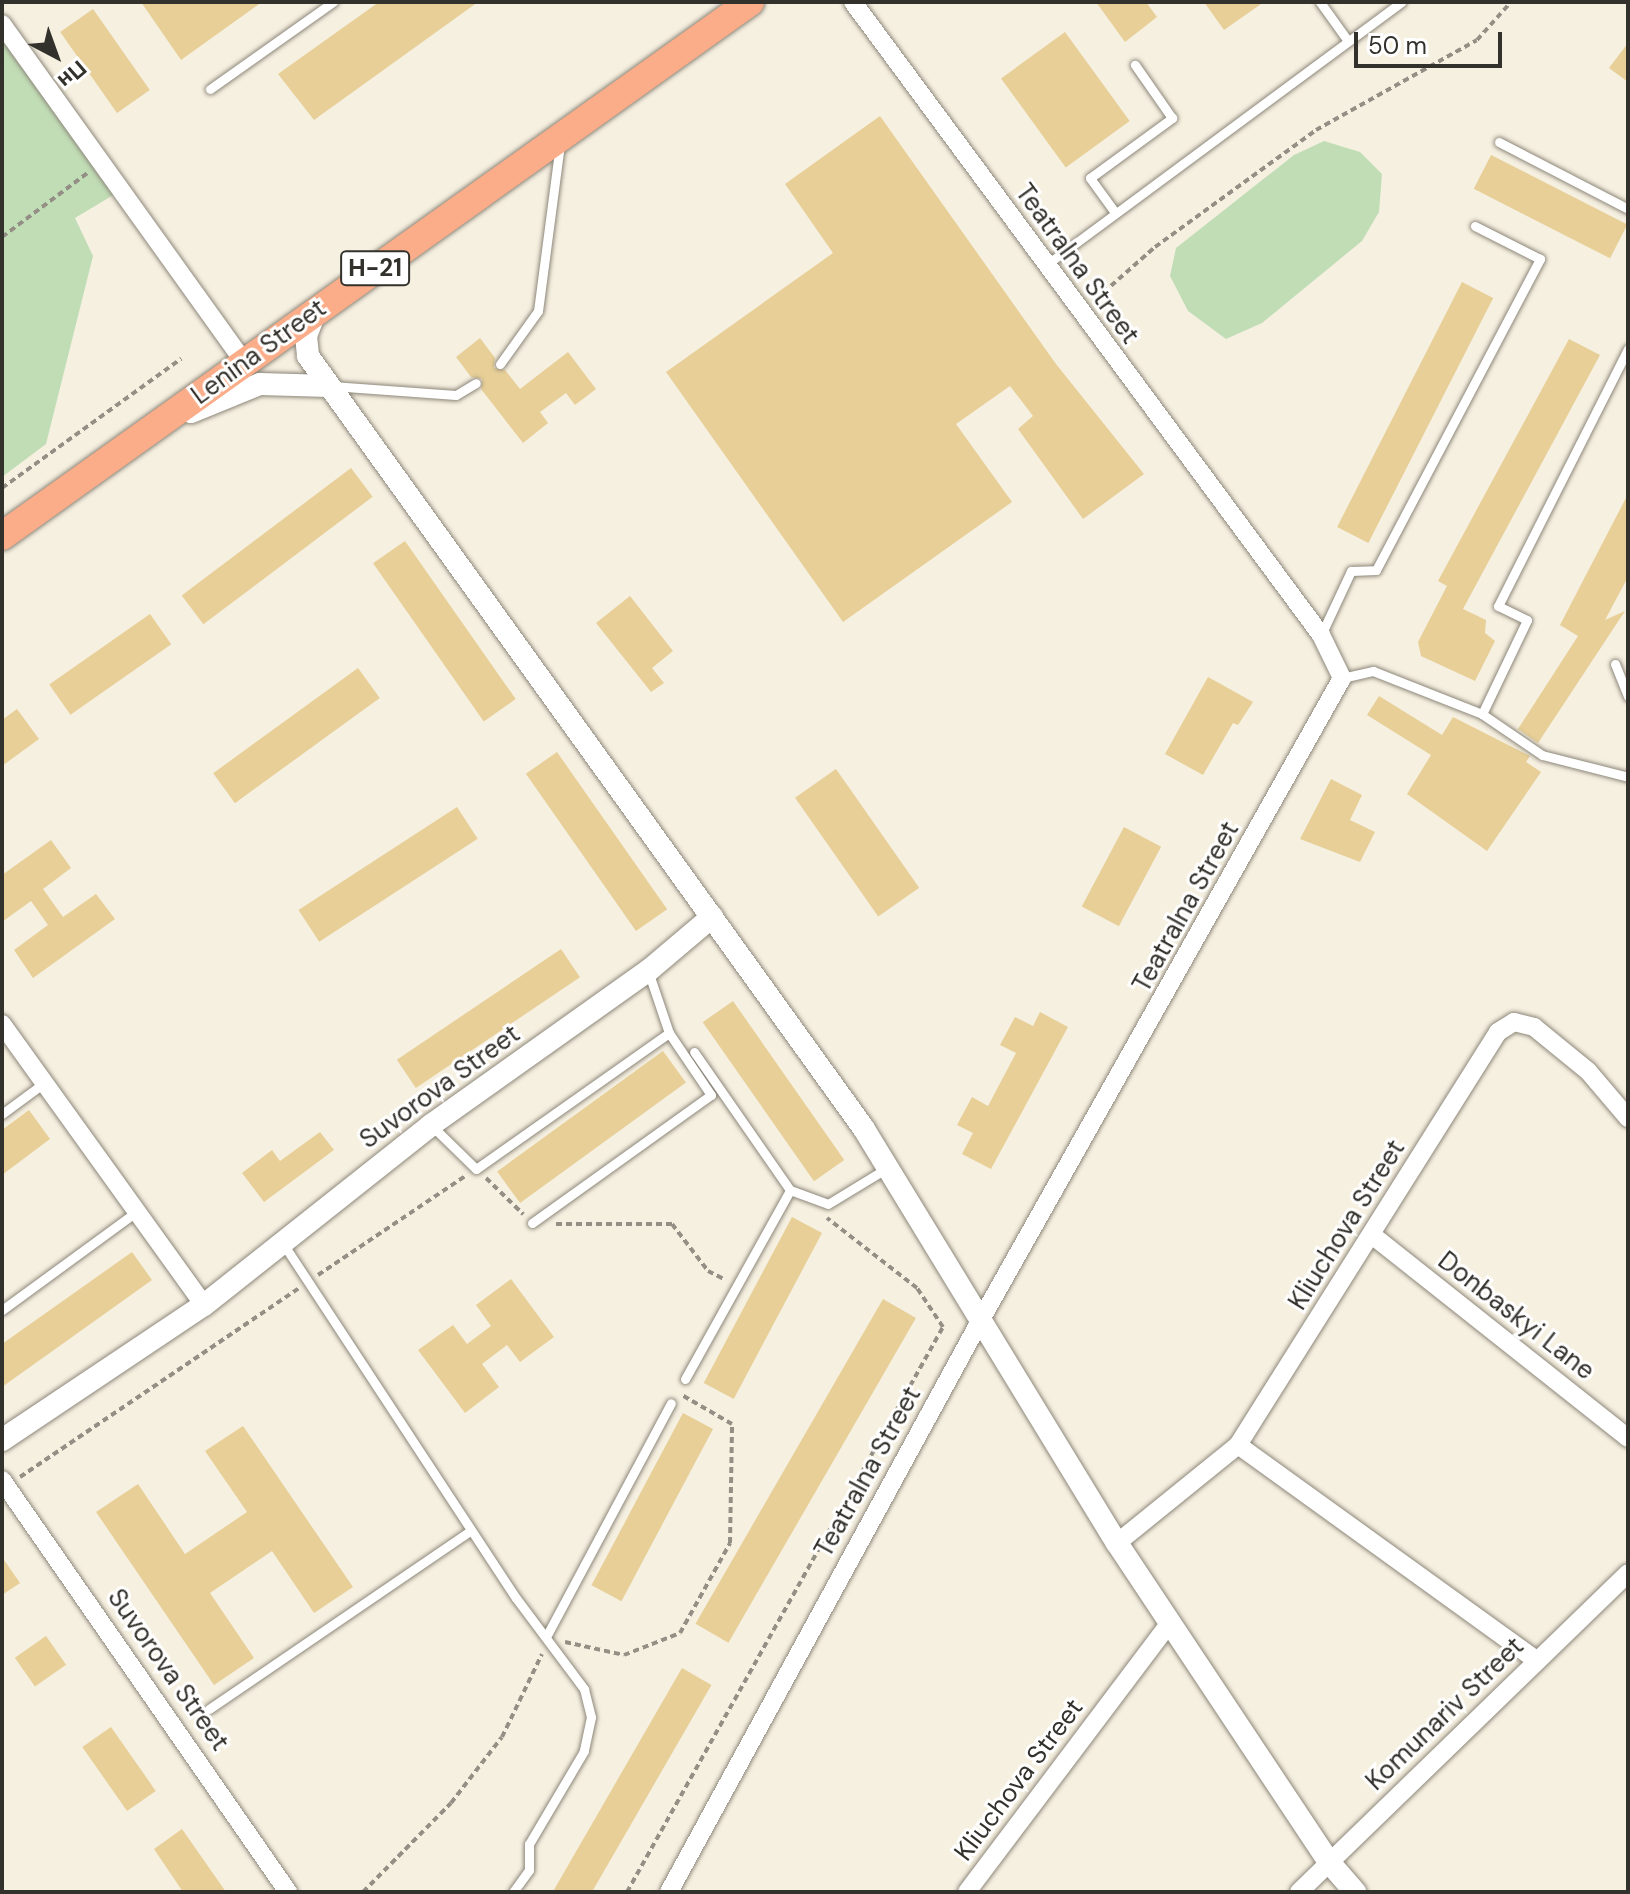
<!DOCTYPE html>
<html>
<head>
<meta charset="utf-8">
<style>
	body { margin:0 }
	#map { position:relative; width:1630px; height:1894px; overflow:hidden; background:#f6f0e1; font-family:"DM Sans",sans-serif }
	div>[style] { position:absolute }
	.green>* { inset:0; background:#c1ddb6 }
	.building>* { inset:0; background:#e7cf97; transform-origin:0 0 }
	.path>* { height:4px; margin-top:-2px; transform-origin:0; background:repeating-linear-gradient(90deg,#938f85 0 6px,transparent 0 10px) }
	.roads { filter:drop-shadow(0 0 2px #8d877a) drop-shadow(0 0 2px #8d877a) }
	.service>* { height:9px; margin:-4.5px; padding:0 4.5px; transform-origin:4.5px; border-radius:4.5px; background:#fff }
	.minor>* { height:18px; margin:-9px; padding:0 9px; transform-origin:9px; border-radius:9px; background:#fff }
	.tertiary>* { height:22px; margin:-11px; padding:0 11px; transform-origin:11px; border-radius:11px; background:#fff }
	.primary>* { height:28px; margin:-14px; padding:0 14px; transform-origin:14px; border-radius:14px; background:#fbad89 }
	span { translate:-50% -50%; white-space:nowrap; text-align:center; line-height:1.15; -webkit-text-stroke:6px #fff; paint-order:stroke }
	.shield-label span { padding:2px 6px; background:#fff; border:2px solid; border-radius:6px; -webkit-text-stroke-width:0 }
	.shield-label { font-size:24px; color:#33312c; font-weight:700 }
	.street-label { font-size:26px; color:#33312c }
	.frame { position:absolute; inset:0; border:4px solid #33312c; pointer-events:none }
	.north { position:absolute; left:16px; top:16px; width:80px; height:80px; -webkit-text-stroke:6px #fff; paint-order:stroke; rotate:139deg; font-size:22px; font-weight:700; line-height:32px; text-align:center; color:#33312c }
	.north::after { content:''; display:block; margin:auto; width:28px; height:36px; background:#33312c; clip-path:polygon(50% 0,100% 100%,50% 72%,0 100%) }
	.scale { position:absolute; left:1354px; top:32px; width:148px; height:36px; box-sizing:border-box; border:4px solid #33312c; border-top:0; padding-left:10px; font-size:24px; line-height:28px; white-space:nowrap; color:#33312c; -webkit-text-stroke:6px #fff; paint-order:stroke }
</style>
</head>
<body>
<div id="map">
	<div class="green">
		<i style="clip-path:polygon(2px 20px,125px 188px,75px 218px,93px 256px,46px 444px,2px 477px)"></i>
		<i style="clip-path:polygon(1324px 141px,1360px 152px,1382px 174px,1379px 212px,1362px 241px,1262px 323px,1226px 339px,1188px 311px,1170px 276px,1176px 248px,1294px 155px)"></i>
	</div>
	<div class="building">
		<i style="clip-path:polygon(141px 2px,262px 2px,181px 60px)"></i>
		<i style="clip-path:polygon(379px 2px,478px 2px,314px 120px,278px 74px)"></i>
		<i style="clip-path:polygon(1096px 2px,1146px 2px,1157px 17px,1125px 42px)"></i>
		<i style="clip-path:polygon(1204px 2px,1264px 2px,1224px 30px)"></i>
		<i style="left:93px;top:9px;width:99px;height:40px;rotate:55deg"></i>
		<i style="left:1065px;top:32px;width:110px;height:79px;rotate:54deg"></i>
		<i style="clip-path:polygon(1628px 43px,1628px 82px,1609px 68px)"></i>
		<i style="clip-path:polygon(880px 116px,1056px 364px,1144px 474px,1083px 519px,1018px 429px,1033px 416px,1010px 386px,956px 424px,1012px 502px,843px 622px,666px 372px,833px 253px,785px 184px)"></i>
		<i style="left:1491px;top:155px;width:153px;height:38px;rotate:27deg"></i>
		<i style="left:1462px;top:282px;width:35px;height:275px;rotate:27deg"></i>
		<i style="clip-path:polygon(480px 338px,495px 358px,494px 368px,505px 370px,520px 389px,568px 352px,596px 389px,575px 405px,566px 393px,540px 412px,548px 423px,523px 443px,481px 389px,482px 379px,471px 377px,456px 357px)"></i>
		<i style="clip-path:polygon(1569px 339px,1600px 355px,1463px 609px,1486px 620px,1485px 633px,1495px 641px,1475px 681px,1421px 656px,1418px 642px,1447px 586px,1438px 581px)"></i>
		<i style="left:351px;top:468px;width:36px;height:212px;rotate:53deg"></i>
		<i style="clip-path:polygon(1628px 494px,1628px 577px,1605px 620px,1625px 611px,1538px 743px,1518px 729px,1578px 636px,1560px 625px)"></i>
		<i style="left:405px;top:541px;width:193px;height:39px;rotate:55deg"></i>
		<i style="clip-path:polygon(630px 596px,673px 651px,652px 668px,664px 683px,651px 692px,596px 623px)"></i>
		<i style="left:150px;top:614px;width:37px;height:123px;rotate:55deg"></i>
		<i style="left:358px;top:668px;width:37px;height:179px;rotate:54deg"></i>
		<i style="clip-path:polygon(1208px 677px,1253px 702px,1238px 725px,1233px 723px,1203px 775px,1165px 754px)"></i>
		<i style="clip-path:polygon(1379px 696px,1442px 735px,1453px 717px,1530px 756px,1526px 762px,1541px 772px,1487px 851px,1407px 794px,1431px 755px,1367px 715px)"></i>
		<i style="clip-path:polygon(17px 709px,39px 739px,2px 766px,2px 720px)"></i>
		<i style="left:557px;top:752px;width:192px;height:38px;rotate:55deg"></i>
		<i style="left:836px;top:769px;width:145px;height:50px;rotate:55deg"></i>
		<i style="clip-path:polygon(1331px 779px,1362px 795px,1350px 820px,1375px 832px,1360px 862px,1300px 839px)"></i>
		<i style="left:457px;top:807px;width:38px;height:189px;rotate:57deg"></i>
		<i style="left:1124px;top:827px;width:42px;height:90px;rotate:28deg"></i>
		<i style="clip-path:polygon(51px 840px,71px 868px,43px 889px,63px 917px,96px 894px,115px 919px,33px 978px,14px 950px,48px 925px,31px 901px,2px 922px,2px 875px)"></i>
		<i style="left:561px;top:949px;width:34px;height:198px;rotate:56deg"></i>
		<i style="left:733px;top:1001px;width:194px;height:37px;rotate:55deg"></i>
		<i style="clip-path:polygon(1040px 1012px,1068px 1027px,991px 1169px,962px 1154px,973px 1133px,957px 1125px,972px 1097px,988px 1106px,1016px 1053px,1000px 1045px,1015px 1017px,1033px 1026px)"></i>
		<i style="left:663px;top:1051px;width:39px;height:205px;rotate:54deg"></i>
		<i style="clip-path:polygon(29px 1110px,50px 1139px,2px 1175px,2px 1130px)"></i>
		<i style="clip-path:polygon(320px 1132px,334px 1150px,264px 1202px,242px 1173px,272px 1150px,280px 1161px)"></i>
		<i style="left:792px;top:1217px;width:34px;height:188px;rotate:28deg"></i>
		<i style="clip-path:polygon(132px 1252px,152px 1280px,2px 1387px,2px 1344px)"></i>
		<i style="clip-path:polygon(511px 1279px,554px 1337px,520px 1362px,507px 1345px,482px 1364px,499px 1387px,465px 1413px,418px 1350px,453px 1325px,467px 1344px,491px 1326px,476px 1305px)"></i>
		<i style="left:883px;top:1299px;width:38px;height:375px;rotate:30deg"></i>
		<i style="left:683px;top:1413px;width:34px;height:195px;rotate:28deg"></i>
		<i style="clip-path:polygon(243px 1426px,353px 1587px,314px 1613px,272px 1551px,210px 1593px,254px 1658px,214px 1685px,96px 1512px,138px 1484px,185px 1554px,247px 1512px,205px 1451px)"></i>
		<i style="clip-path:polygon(2px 1557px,20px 1583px,2px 1595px)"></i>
		<i style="left:46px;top:1636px;width:35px;height:38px;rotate:55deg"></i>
		<i style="left:682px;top:1668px;width:34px;height:256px;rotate:30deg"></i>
		<i style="left:111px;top:1727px;width:78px;height:35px;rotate:55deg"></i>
		<i style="clip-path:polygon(182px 1829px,226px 1892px,183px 1892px,154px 1849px)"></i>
	</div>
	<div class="path">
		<i style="left:2px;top:237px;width:109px;rotate:-36.8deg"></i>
		<i style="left:1096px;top:299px;width:79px;rotate:-41.4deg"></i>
		<i style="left:1155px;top:247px;width:199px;rotate:-36deg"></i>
		<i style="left:1316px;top:130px;width:184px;rotate:-29.2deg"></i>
		<i style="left:1477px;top:40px;width:51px;rotate:-48.2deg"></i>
		<i style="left:2px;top:488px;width:221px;rotate:-35.8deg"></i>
		<i style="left:486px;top:1178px;width:52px;rotate:44.2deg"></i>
		<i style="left:556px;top:1224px;width:116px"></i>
		<i style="left:672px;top:1224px;width:59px;rotate:52.5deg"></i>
		<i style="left:708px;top:1271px;width:20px;rotate:27deg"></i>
		<i style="left:318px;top:1275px;width:179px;rotate:-33.9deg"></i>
		<i style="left:20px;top:1477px;width:336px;rotate:-34.1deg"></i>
		<i style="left:565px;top:1642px;width:60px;rotate:12.4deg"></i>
		<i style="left:624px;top:1655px;width:60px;rotate:-21.4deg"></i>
		<i style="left:680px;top:1633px;width:103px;rotate:-60.9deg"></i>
		<i style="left:730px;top:1543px;width:119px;rotate:-89deg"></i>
		<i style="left:732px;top:1424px;width:58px;rotate:-149.9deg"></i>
		<i style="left:363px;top:1892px;width:125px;rotate:-45.3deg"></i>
		<i style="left:451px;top:1803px;width:83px;rotate:-52.3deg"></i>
		<i style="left:502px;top:1737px;width:92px;rotate:-64.3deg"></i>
		<i style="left:627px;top:1892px;width:647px;rotate:-60.78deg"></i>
		<i style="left:943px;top:1327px;width:47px;rotate:-123.7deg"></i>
		<i style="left:917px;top:1288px;width:114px;rotate:-142.1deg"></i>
	</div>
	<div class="roads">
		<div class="service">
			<i style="left:1320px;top:2px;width:48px;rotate:54.3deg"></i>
			<i style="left:210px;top:89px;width:151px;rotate:-35.3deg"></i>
			<i style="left:1499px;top:142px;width:145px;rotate:27.4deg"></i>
			<i style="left:1114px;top:211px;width:41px;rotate:-126deg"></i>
			<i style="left:1090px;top:178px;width:102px;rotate:-36.2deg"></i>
			<i style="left:1172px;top:118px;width:65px;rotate:-124.9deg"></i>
			<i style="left:1046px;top:265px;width:442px;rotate:-36.5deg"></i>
			<i style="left:500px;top:364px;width:65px;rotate:-54.4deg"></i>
			<i style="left:538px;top:311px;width:167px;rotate:-82.5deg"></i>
			<i style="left:332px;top:386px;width:124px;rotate:4.2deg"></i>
			<i style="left:456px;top:395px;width:23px;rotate:-31deg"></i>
			<i style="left:1321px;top:635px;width:71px;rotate:-64.9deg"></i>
			<i style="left:1351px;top:571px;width:25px;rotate:-2deg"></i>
			<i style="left:1376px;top:570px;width:352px;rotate:-62.2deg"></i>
			<i style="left:1540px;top:259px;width:73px;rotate:-153.1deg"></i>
			<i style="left:1615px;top:664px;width:35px;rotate:68deg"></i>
			<i style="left:1342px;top:678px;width:32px;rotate:-13deg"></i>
			<i style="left:1373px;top:671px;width:117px;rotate:21.5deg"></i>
			<i style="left:1482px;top:714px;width:73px;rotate:34.3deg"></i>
			<i style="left:1542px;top:755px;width:89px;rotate:14.3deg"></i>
			<i style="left:1482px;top:714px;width:104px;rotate:-64.4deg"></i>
			<i style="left:1527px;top:620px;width:32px;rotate:-154deg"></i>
			<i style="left:1498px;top:606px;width:288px;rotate:-63.2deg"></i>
			<i style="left:2px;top:1114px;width:52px;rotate:-36.4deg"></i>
			<i style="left:431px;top:1125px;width:63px;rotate:44.4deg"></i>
			<i style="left:476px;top:1169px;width:236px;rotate:-35.2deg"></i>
			<i style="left:669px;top:1033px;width:65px;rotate:-108.7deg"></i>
			<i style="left:790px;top:1190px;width:40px;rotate:20.2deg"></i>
			<i style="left:828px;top:1204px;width:69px;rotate:-31.4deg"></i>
			<i style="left:532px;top:1223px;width:220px;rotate:-35.6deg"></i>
			<i style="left:711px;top:1095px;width:75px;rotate:-124.1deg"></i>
			<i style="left:282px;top:1242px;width:426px;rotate:56.7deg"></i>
			<i style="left:516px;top:1598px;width:114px;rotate:53.2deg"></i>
			<i style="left:584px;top:1689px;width:29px;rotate:76deg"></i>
			<i style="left:591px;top:1717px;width:35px;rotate:102deg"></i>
			<i style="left:584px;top:1751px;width:108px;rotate:120.6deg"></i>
			<i style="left:529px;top:1844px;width:26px;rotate:90deg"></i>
			<i style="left:529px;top:1870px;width:27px;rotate:126deg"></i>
			<i style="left:2px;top:1310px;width:162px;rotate:-36.2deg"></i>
			<i style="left:685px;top:1379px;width:216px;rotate:-60.9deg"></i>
			<i style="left:790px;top:1190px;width:168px;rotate:-124.8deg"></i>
			<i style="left:546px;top:1637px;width:265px;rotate:-61.9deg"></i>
			<i style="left:209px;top:1709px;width:317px;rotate:-34.3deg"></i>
		</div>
		<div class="minor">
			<i style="left:2px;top:24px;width:416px;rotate:54.4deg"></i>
			<i style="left:2px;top:1024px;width:346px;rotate:54.3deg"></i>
			<i style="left:1372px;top:1235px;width:327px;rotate:38.4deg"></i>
			<i style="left:1238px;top:1445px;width:369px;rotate:35.8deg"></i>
			<i style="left:2px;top:1480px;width:502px;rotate:55.23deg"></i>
			<i style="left:1117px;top:1543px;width:156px;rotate:-39deg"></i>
			<i style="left:1238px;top:1445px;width:488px;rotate:-57.8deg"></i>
			<i style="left:1498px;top:1032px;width:19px;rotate:-32deg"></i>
			<i style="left:1514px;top:1022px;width:21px;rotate:14deg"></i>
			<i style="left:1534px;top:1027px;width:70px;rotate:39.2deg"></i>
			<i style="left:1588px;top:1071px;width:62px;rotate:49.6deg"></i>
			<i style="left:669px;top:1892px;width:648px;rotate:-61.42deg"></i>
			<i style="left:979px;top:1323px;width:740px;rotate:-60.63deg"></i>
			<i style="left:1342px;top:678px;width:48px;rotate:-116deg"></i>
			<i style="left:1321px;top:635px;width:787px;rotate:-126.48deg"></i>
			<i style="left:967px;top:1892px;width:337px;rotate:-53deg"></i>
			<i style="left:1299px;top:1892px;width:458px;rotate:-44.1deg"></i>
		</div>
		<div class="tertiary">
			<i style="left:316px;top:310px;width:28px;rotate:111deg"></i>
			<i style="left:306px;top:336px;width:20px;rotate:84deg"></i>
			<i style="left:308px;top:356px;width:952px;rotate:54.27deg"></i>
			<i style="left:864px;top:1129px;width:485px;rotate:58.6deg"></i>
			<i style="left:1117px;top:1543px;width:383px;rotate:56.4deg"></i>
			<i style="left:1329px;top:1862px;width:40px;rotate:49deg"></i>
			<i style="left:191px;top:412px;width:74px;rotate:-22.1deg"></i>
			<i style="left:260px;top:384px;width:69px;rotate:1.7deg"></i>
			<i style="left:2px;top:1440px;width:243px;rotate:-33.8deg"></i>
			<i style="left:204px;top:1305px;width:290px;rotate:-38.4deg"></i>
			<i style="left:431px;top:1125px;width:266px;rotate:-35.4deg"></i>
			<i style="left:648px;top:971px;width:84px;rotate:-40.2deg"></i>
		</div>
		<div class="primary">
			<i style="left:2px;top:536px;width:919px;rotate:-35.52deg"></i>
		</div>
	</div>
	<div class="shield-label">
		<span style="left:375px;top:268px">Н-21</span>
	</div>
	<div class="street-label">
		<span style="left:1077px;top:264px;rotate:54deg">Teatralna Street</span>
		<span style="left:259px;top:352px;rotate:-36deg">Lenina Street</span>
		<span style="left:1186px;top:907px;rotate:-61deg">Teatralna Street</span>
		<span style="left:440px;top:1087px;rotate:-36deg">Suvorova Street</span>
		<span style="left:1347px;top:1225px;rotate:-58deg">Kliuchova Street</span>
		<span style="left:1516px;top:1316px;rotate:38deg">Donbaskyi Lane</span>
		<span style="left:868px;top:1472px;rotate:-61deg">Teatralna Street</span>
		<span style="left:168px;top:1670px;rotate:55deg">Suvorova Street</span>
		<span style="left:1445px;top:1714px;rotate:-44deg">Komunariv Street</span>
		<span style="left:1019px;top:1780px;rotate:-53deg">Kliuchova Street</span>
	</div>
	<div class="frame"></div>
	<div class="north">Пн</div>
	<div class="scale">50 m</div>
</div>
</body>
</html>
